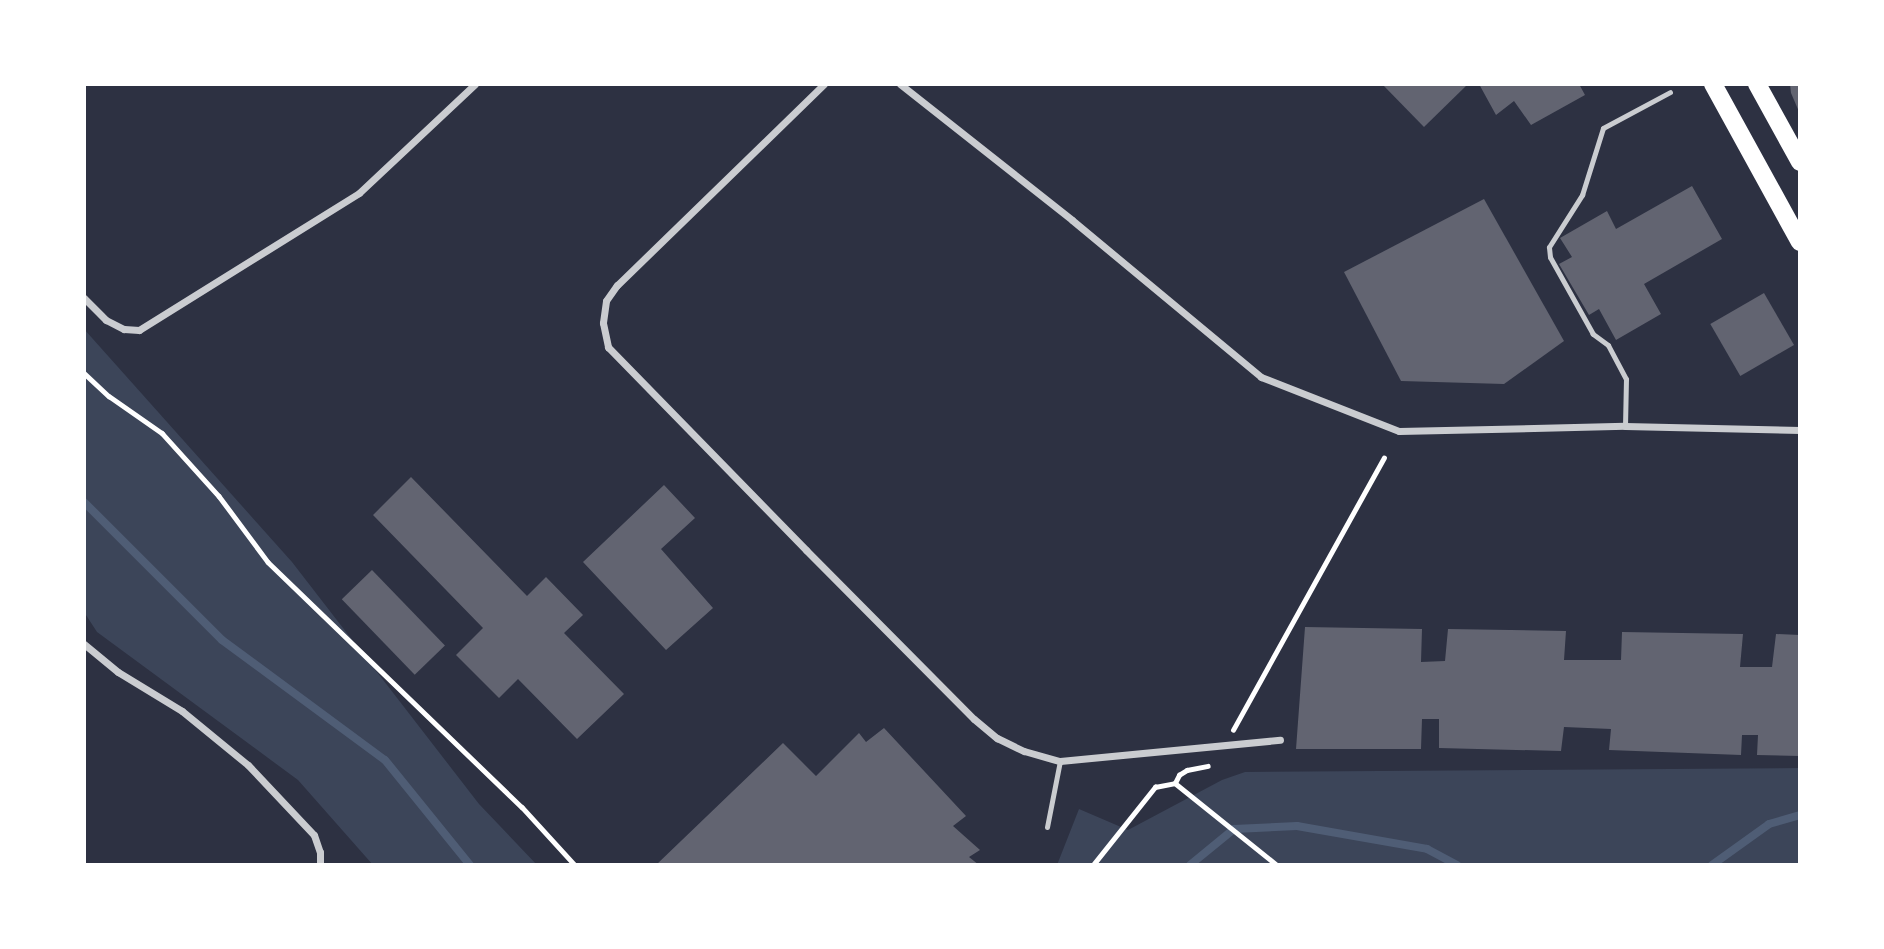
<!DOCTYPE html>
<html>
<head>
<meta charset="utf-8">
<style>
	body { margin:0 }
	#map { position:relative; width:1884px; height:949px; overflow:hidden; background:#2d3142; font-family:Rubik,sans-serif }
	div>[style] { position:absolute }
	.green>* { inset:0; background:#3c4559 }
	.stream>* { height:8px; margin:-4px; padding:0 4px; transform-origin:4px; border-radius:4px; background:#4f5d75 }
	.building>* { inset:0; background:#626471; transform-origin:0 0 }
	.path>* { height:4.5px; margin:-2.25px; padding:0 2.25px; transform-origin:2.25px; border-radius:2.25px; background:#fff }
	.service>* { height:5px; margin:-2.5px; padding:0 2.5px; transform-origin:2.5px; border-radius:2.5px; background:#caccd0 }
	.minor>* { height:7px; margin:-3.5px; padding:0 3.5px; transform-origin:3.5px; border-radius:3.5px; background:#caccd0 }
	.primary>* { height:18px; margin:-9px; padding:0 9px; transform-origin:9px; border-radius:9px; background:#fff }
	span { translate:-50% -50%; white-space:nowrap; text-align:center; line-height:1.15; -webkit-text-stroke:6px #fff; paint-order:stroke }
	.frame { position:absolute; inset:0; border:86px solid #fff; pointer-events:none }
</style>
</head>
<body>
<div id="map">
	<div class="green">
		<i style="clip-path:polygon(84px 329px,292px 562px,479px 804px,537px 865px,373px 865px,298px 780px,97px 632px,84px 612px)"></i>
		<i style="clip-path:polygon(1800px 768px,1800px 865px,1057px 865px,1079px 809px,1128px 830px,1222px 780px,1245px 772px)"></i>
	</div>
	<div class="stream">
		<i style="left:84px;top:502px;width:195px;rotate:45deg"></i>
		<i style="left:222px;top:640px;width:202px;rotate:36.4deg"></i>
		<i style="left:385px;top:760px;width:135px;rotate:51deg"></i>
		<i style="left:1190px;top:865px;width:57px;rotate:-39.3deg"></i>
		<i style="left:1234px;top:829px;width:63px;rotate:-2.7deg"></i>
		<i style="left:1297px;top:826px;width:132px;rotate:10deg"></i>
		<i style="left:1427px;top:849px;width:34px;rotate:28deg"></i>
		<i style="left:1712px;top:865px;width:70px;rotate:-35.7deg"></i>
		<i style="left:1769px;top:824px;width:32px;rotate:-16deg"></i>
	</div>
	<div class="building">
		<i style="clip-path:polygon(1382px 84px,1468px 84px,1424px 127px)"></i>
		<i style="clip-path:polygon(1479px 84px,1579px 84px,1585px 95px,1531px 125px,1514px 101px,1496px 115px)"></i>
		<i style="clip-path:polygon(1790px 84px,1800px 84px,1800px 114px,1791px 93px)"></i>
		<i style="clip-path:polygon(1692px 186px,1722px 239px,1644px 284px,1661px 314px,1616px 340px,1599px 309px,1589px 315px,1559px 264px,1572px 257px,1560px 238px,1607px 211px,1616px 229px)"></i>
		<i style="clip-path:polygon(1484px 199px,1564px 341px,1504px 384px,1401px 381px,1344px 272px)"></i>
		<i style="left:1764px;top:293px;width:60px;height:62px;rotate:60deg"></i>
		<i style="clip-path:polygon(411px 477px,527px 596px,546px 577px,583px 615px,564px 633px,624px 694px,577px 739px,518px 679px,499px 698px,456px 655px,483px 628px,373px 515px)"></i>
		<i style="clip-path:polygon(664px 485px,695px 518px,661px 549px,713px 608px,666px 650px,583px 562px)"></i>
		<i style="left:372px;top:570px;width:105px;height:42px;rotate:46deg"></i>
		<i style="clip-path:polygon(1305px 627px,1422px 629px,1421px 662px,1445px 661px,1448px 629px,1566px 631px,1564px 660px,1621px 660px,1622px 632px,1743px 634px,1740px 667px,1772px 667px,1776px 634px,1800px 635px,1800px 756px,1757px 755px,1758px 735px,1742px 735px,1741px 755px,1609px 750px,1611px 729px,1564px 727px,1561px 751px,1439px 748px,1439px 719px,1422px 719px,1421px 749px,1296px 749px)"></i>
		<i style="clip-path:polygon(884px 728px,966px 816px,953px 826px,980px 850px,969px 857px,979px 865px,656px 865px,783px 743px,816px 776px,859px 733px,866px 742px)"></i>
	</div>
	<div class="path">
		<i style="left:84px;top:373px;width:34px;rotate:43deg"></i>
		<i style="left:109px;top:396px;width:65px;rotate:34.9deg"></i>
		<i style="left:162px;top:433px;width:85px;rotate:47.9deg"></i>
		<i style="left:219px;top:496px;width:82px;rotate:53.4deg"></i>
		<i style="left:268px;top:562px;width:353px;rotate:44deg"></i>
		<i style="left:522px;top:807px;width:79px;rotate:47.6deg"></i>
		<i style="left:1233px;top:730px;width:311px;rotate:-61deg"></i>
		<i style="left:1175px;top:783px;width:131px;rotate:38.8deg"></i>
		<i style="left:1093px;top:865px;width:100px;rotate:-51.5deg"></i>
		<i style="left:1155px;top:787px;width:20px;rotate:-11deg"></i>
		<i style="left:1175px;top:783px;width:9px;rotate:-63deg"></i>
		<i style="left:1179px;top:775px;width:9px;rotate:-32deg"></i>
		<i style="left:1187px;top:770px;width:21px;rotate:-11deg"></i>
	</div>
	<div class="service">
		<i style="left:1625px;top:426px;width:47px;rotate:-88.8deg"></i>
		<i style="left:1626px;top:379px;width:38px;rotate:-118deg"></i>
		<i style="left:1608px;top:345px;width:19px;rotate:-144deg"></i>
		<i style="left:1593px;top:334px;width:88px;rotate:-119.2deg"></i>
		<i style="left:1550px;top:257px;width:10px;rotate:-96deg"></i>
		<i style="left:1549px;top:247px;width:62px;rotate:-57.6deg"></i>
		<i style="left:1582px;top:195px;width:70px;rotate:-72.6deg"></i>
		<i style="left:1603px;top:128px;width:76px;rotate:-28.2deg"></i>
		<i style="left:1047px;top:827px;width:67px;rotate:-78.9deg"></i>
	</div>
	<div class="minor">
		<i style="left:824px;top:84px;width:289px;rotate:135.8deg"></i>
		<i style="left:617px;top:285px;width:19px;rotate:125deg"></i>
		<i style="left:606px;top:301px;width:22px;rotate:98deg"></i>
		<i style="left:603px;top:323px;width:25px;rotate:78deg"></i>
		<i style="left:608px;top:347px;width:284px;rotate:45.7deg"></i>
		<i style="left:806px;top:550px;width:238px;rotate:45.2deg"></i>
		<i style="left:974px;top:719px;width:30px;rotate:40deg"></i>
		<i style="left:997px;top:738px;width:30px;rotate:26deg"></i>
		<i style="left:1024px;top:751px;width:37px;rotate:16deg"></i>
		<i style="left:1060px;top:761px;width:221px;rotate:-5.5deg"></i>
		<i style="left:900px;top:84px;width:219px;rotate:38.3deg"></i>
		<i style="left:1072px;top:220px;width:246px;rotate:39.7deg"></i>
		<i style="left:1261px;top:377px;width:148px;rotate:21.4deg"></i>
		<i style="left:1399px;top:431px;width:226px;rotate:-1.3deg"></i>
		<i style="left:1625px;top:426px;width:175px;rotate:1.3deg"></i>
		<i style="left:84px;top:298px;width:31px;rotate:45deg"></i>
		<i style="left:106px;top:320px;width:20px;rotate:27deg"></i>
		<i style="left:124px;top:329px;width:15px;rotate:4deg"></i>
		<i style="left:139px;top:330px;width:259px;rotate:-31.9deg"></i>
		<i style="left:359px;top:193px;width:159px;rotate:-43.2deg"></i>
		<i style="left:84px;top:644px;width:44px;rotate:39.5deg"></i>
		<i style="left:118px;top:672px;width:75px;rotate:31.4deg"></i>
		<i style="left:182px;top:711px;width:85px;rotate:39.3deg"></i>
		<i style="left:248px;top:765px;width:96px;rotate:46.7deg"></i>
		<i style="left:314px;top:835px;width:18px;rotate:71deg"></i>
		<i style="left:320px;top:852px;width:13px;rotate:90deg"></i>
	</div>
	<div class="primary">
		<i style="left:1713px;top:84px;width:180px;rotate:61.2deg"></i>
		<i style="left:1757px;top:84px;width:89px;rotate:61.1deg"></i>
	</div>
	<div class="frame"></div>
</div>
</body>
</html>
